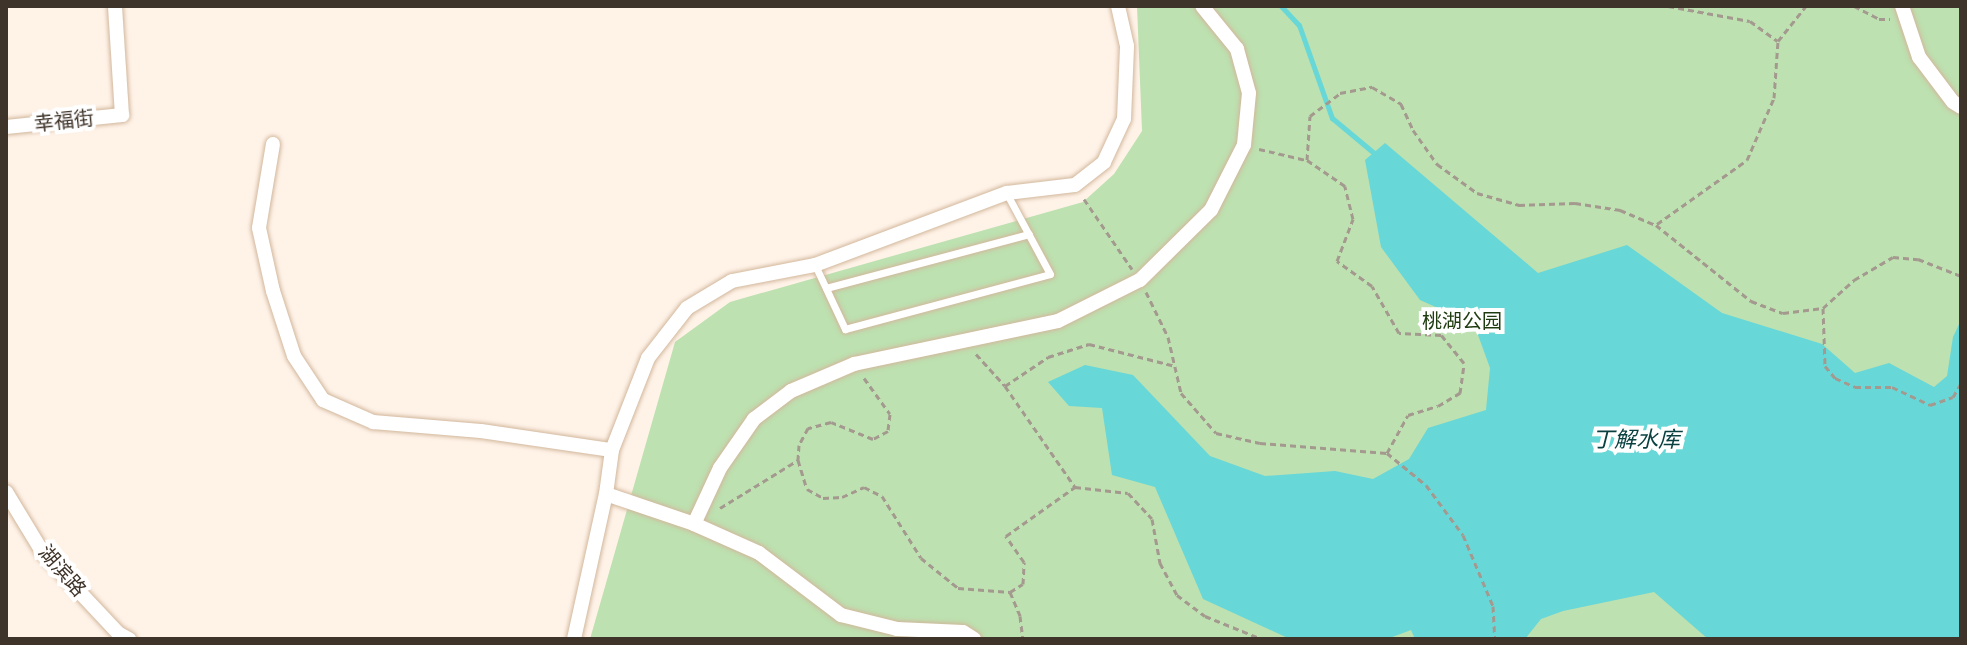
<!DOCTYPE html>
<html>
<head>
<meta charset="utf-8">
<style>
	body { margin:0 }
	#map { position:relative; width:1967px; height:645px; overflow:hidden; background:#fff3e8; font-family:Arial,"Noto Sans SC",sans-serif }
	div>[style] { position:absolute }
	.green>* { inset:0; background:#bde1b0 }
	.water>* { inset:0; background:#67d7d8 }
	.stream>* { height:5px; margin:-2.5px; padding:0 2.5px; transform-origin:2.5px; border-radius:2.5px; background:#67d7d8 }
	.path>* { height:3px; margin-top:-1.5px; transform-origin:0; background:repeating-linear-gradient(90deg,#a4998e 0 6px,transparent 0 10px) }
	.roads { filter:drop-shadow(0 0 2px #d2b79c) drop-shadow(0 0 2px #d2b79c) }
	.lane>* { height:7px; margin:-3.5px; padding:0 3.5px; transform-origin:3.5px; border-radius:3.5px; background:#fff }
	.street>* { height:14px; margin:-7px; padding:0 7px; transform-origin:7px; border-radius:7px; background:#fff }
	span { translate:-50% -50%; white-space:nowrap; text-align:center; line-height:1.15; -webkit-text-stroke:8px #fff; paint-order:stroke }
	.street-label { font-size:20px; color:#3f3429 }
	.park-label { font-size:20px; color:#1e3c10 }
	.water-label { font-size:22px; color:#0b4041; font-style:italic }
	.frame { position:absolute; inset:0; border:8px solid #3f3429; pointer-events:none }
</style>
</head>
<body>
<div id="map">
	<div class="green">
		<i style="clip-path:polygon(1137px 6px,1961px 6px,1961px 639px,590px 639px,675px 342px,730px 302px,1083px 202px,1114px 174px,1142px 131px)"></i>
	</div>
	<div class="water">
		<i style="clip-path:polygon(1385px 143px,1538px 273px,1627px 245px,1722px 313px,1822px 344px,1855px 373px,1889px 363px,1934px 387px,1947px 376px,1953px 337px,1961px 320px,1961px 639px,1708px 639px,1654px 592px,1563px 611px,1541px 619px,1525px 639px,1415px 639px,1411px 630px,1387px 639px,1290px 639px,1203px 599px,1155px 487px,1112px 475px,1102px 408px,1069px 406px,1048px 382px,1085px 365px,1133px 375px,1210px 456px,1265px 476px,1335px 471px,1373px 479px,1409px 459px,1428px 428px,1486px 410px,1490px 368px,1474px 324px,1420px 300px,1381px 247px,1365px 160px)"></i>
	</div>
	<div class="stream">
		<i style="left:1281px;top:6px;width:26px;rotate:47deg"></i>
		<i style="left:1299px;top:25px;width:99px;rotate:70.5deg"></i>
		<i style="left:1332px;top:118px;width:55px;rotate:39.8deg"></i>
	</div>
	<div class="path">
		<i style="left:1668px;top:6px;width:83px;rotate:10.4deg"></i>
		<i style="left:1750px;top:21px;width:34px;rotate:36deg"></i>
		<i style="left:1854px;top:6px;width:28px;rotate:27deg"></i>
		<i style="left:1879px;top:19px;width:11px"></i>
		<i style="left:1259px;top:149px;width:48px;rotate:13.2deg"></i>
		<i style="left:1084px;top:199px;width:85px;rotate:55.6deg"></i>
		<i style="left:1657px;top:224px;width:110px;rotate:-35.4deg"></i>
		<i style="left:1747px;top:160px;width:68px;rotate:-66.5deg"></i>
		<i style="left:1774px;top:98px;width:57px;rotate:-86deg"></i>
		<i style="left:1778px;top:41px;width:45px;rotate:-51.3deg"></i>
		<i style="left:1146px;top:292px;width:50px;rotate:63.9deg"></i>
		<i style="left:1168px;top:337px;width:57px;rotate:76.9deg"></i>
		<i style="left:1181px;top:393px;width:53px;rotate:48.8deg"></i>
		<i style="left:1216px;top:433px;width:45px;rotate:12.8deg"></i>
		<i style="left:1260px;top:443px;width:127px;rotate:4.5deg"></i>
		<i style="left:1387px;top:453px;width:50px;rotate:39.4deg"></i>
		<i style="left:1426px;top:485px;width:62px;rotate:53.5deg"></i>
		<i style="left:1463px;top:535px;width:77px;rotate:67.1deg"></i>
		<i style="left:1493px;top:606px;width:33px;rotate:87deg"></i>
		<i style="left:1823px;top:308px;width:58px;rotate:88deg"></i>
		<i style="left:1825px;top:366px;width:16px;rotate:50deg"></i>
		<i style="left:1835px;top:378px;width:22px;rotate:24deg"></i>
		<i style="left:1855px;top:387px;width:37px"></i>
		<i style="left:1892px;top:387px;width:42px;rotate:25.3deg"></i>
		<i style="left:1930px;top:405px;width:24px;rotate:-19deg"></i>
		<i style="left:1953px;top:397px;width:16px;rotate:-60deg"></i>
		<i style="left:976px;top:354px;width:43px;rotate:47.8deg"></i>
		<i style="left:1005px;top:386px;width:123px;rotate:55.3deg"></i>
		<i style="left:1075px;top:487px;width:53px;rotate:6.5deg"></i>
		<i style="left:1128px;top:493px;width:35px;rotate:47deg"></i>
		<i style="left:1152px;top:519px;width:45px;rotate:79.7deg"></i>
		<i style="left:1160px;top:563px;width:36px;rotate:62deg"></i>
		<i style="left:1177px;top:595px;width:35px;rotate:37deg"></i>
		<i style="left:1205px;top:616px;width:61px;rotate:22deg"></i>
		<i style="left:864px;top:378px;width:44px;rotate:54.2deg"></i>
		<i style="left:890px;top:414px;width:17px;rotate:97deg"></i>
		<i style="left:888px;top:431px;width:17px;rotate:152deg"></i>
		<i style="left:873px;top:439px;width:45px;rotate:-158deg"></i>
		<i style="left:831px;top:422px;width:24px;rotate:165deg"></i>
		<i style="left:808px;top:428px;width:19px;rotate:118deg"></i>
		<i style="left:799px;top:445px;width:15px;rotate:94deg"></i>
		<i style="left:798px;top:460px;width:30px;rotate:73deg"></i>
		<i style="left:807px;top:489px;width:18px;rotate:29deg"></i>
		<i style="left:823px;top:498px;width:19px;rotate:-3deg"></i>
		<i style="left:842px;top:497px;width:24px;rotate:-24deg"></i>
		<i style="left:864px;top:487px;width:20px;rotate:27deg"></i>
		<i style="left:882px;top:496px;width:73px;rotate:57.8deg"></i>
		<i style="left:921px;top:558px;width:48px;rotate:39deg"></i>
		<i style="left:958px;top:588px;width:52px;rotate:4.4deg"></i>
		<i style="left:1010px;top:592px;width:15px;rotate:-32deg"></i>
		<i style="left:1023px;top:584px;width:22px;rotate:-87deg"></i>
		<i style="left:1024px;top:562px;width:32px;rotate:-125deg"></i>
		<i style="left:1006px;top:536px;width:85px;rotate:-35.4deg"></i>
		<i style="left:1005px;top:386px;width:52px;rotate:-34deg"></i>
		<i style="left:1048px;top:357px;width:43px;rotate:-17.6deg"></i>
		<i style="left:1089px;top:344px;width:89px;rotate:14.3deg"></i>
		<i style="left:1387px;top:453px;width:43px;rotate:-61.1deg"></i>
		<i style="left:1408px;top:415px;width:31px;rotate:-17deg"></i>
		<i style="left:1438px;top:406px;width:26px;rotate:-31deg"></i>
		<i style="left:1460px;top:393px;width:30px;rotate:-82deg"></i>
		<i style="left:1464px;top:363px;width:36px;rotate:-129deg"></i>
		<i style="left:1441px;top:335px;width:42px;rotate:-177.3deg"></i>
		<i style="left:1399px;top:333px;width:54px;rotate:-119.9deg"></i>
		<i style="left:1372px;top:286px;width:43px;rotate:-144.5deg"></i>
		<i style="left:1337px;top:261px;width:45px;rotate:-69.1deg"></i>
		<i style="left:1353px;top:219px;width:34px;rotate:-104deg"></i>
		<i style="left:1345px;top:186px;width:46px;rotate:-145.6deg"></i>
		<i style="left:1307px;top:160px;width:44px;rotate:-86.1deg"></i>
		<i style="left:1310px;top:116px;width:38px;rotate:-37deg"></i>
		<i style="left:1340px;top:93px;width:33px;rotate:-11deg"></i>
		<i style="left:1372px;top:87px;width:34px;rotate:30deg"></i>
		<i style="left:1401px;top:104px;width:29px;rotate:65deg"></i>
		<i style="left:1413px;top:130px;width:42px;rotate:54.8deg"></i>
		<i style="left:1437px;top:164px;width:49px;rotate:35.9deg"></i>
		<i style="left:1477px;top:193px;width:44px;rotate:15.9deg"></i>
		<i style="left:1519px;top:205px;width:56px;rotate:-2deg"></i>
		<i style="left:1575px;top:203px;width:46px;rotate:8.8deg"></i>
		<i style="left:1620px;top:210px;width:39px;rotate:23deg"></i>
		<i style="left:1656px;top:225px;width:122px;rotate:38.7deg"></i>
		<i style="left:1751px;top:301px;width:34px;rotate:21deg"></i>
		<i style="left:1783px;top:313px;width:40px;rotate:-7.1deg"></i>
		<i style="left:1823px;top:308px;width:42px;rotate:-42.1deg"></i>
		<i style="left:1854px;top:280px;width:45px;rotate:-30.5deg"></i>
		<i style="left:1893px;top:257px;width:25px;rotate:5deg"></i>
		<i style="left:1918px;top:259px;width:46px;rotate:21.6deg"></i>
		<i style="left:720px;top:508px;width:92px;rotate:-31.6deg"></i>
		<i style="left:1010px;top:592px;width:26px;rotate:67deg"></i>
		<i style="left:1020px;top:616px;width:23px;rotate:83deg"></i>
	</div>
	<div class="roads">
		<div class="lane">
			<i style="left:815px;top:265px;width:71px;rotate:64.9deg"></i>
			<i style="left:845px;top:329px;width:212px;rotate:-15deg"></i>
			<i style="left:1050px;top:274px;width:91px;rotate:-118.3deg"></i>
			<i style="left:826px;top:288px;width:210px;rotate:-14.9deg"></i>
		</div>
		<div class="street">
			<i style="left:1902px;top:6px;width:54px;rotate:71.6deg"></i>
			<i style="left:1919px;top:57px;width:56px;rotate:52.9deg"></i>
			<i style="left:1953px;top:102px;width:9px;rotate:32deg"></i>
			<i style="left:6px;top:127px;width:117px;rotate:-5.9deg"></i>
			<i style="left:122px;top:115px;width:109px;rotate:-93.7deg"></i>
			<i style="left:273px;top:144px;width:85px;rotate:99.5deg"></i>
			<i style="left:259px;top:228px;width:65px;rotate:77.5deg"></i>
			<i style="left:273px;top:291px;width:68px;rotate:72.1deg"></i>
			<i style="left:294px;top:356px;width:53px;rotate:56.6deg"></i>
			<i style="left:323px;top:400px;width:55px;rotate:23.7deg"></i>
			<i style="left:373px;top:422px;width:108px;rotate:4.8deg"></i>
			<i style="left:481px;top:431px;width:132px;rotate:8.3deg"></i>
			<i style="left:6px;top:492px;width:71px;rotate:58.8deg"></i>
			<i style="left:43px;top:553px;width:110px;rotate:46.8deg"></i>
			<i style="left:118px;top:633px;width:13px;rotate:29deg"></i>
			<i style="left:606px;top:494px;width:93px;rotate:18.8deg"></i>
			<i style="left:694px;top:524px;width:71px;rotate:24deg"></i>
			<i style="left:759px;top:553px;width:103px;rotate:37.1deg"></i>
			<i style="left:841px;top:615px;width:58px;rotate:14deg"></i>
			<i style="left:897px;top:629px;width:66px;rotate:2.6deg"></i>
			<i style="left:963px;top:632px;width:13px;rotate:32deg"></i>
			<i style="left:694px;top:524px;width:62px;rotate:-65.1deg"></i>
			<i style="left:720px;top:468px;width:60px;rotate:-55.2deg"></i>
			<i style="left:754px;top:419px;width:46px;rotate:-37.1deg"></i>
			<i style="left:791px;top:391px;width:69px;rotate:-23.2deg"></i>
			<i style="left:854px;top:364px;width:208px;rotate:-11.9deg"></i>
			<i style="left:1058px;top:321px;width:92px;rotate:-26.6deg"></i>
			<i style="left:1140px;top:280px;width:100px;rotate:-44.6deg"></i>
			<i style="left:1211px;top:210px;width:73px;rotate:-63.1deg"></i>
			<i style="left:1244px;top:145px;width:52px;rotate:-84.5deg"></i>
			<i style="left:1249px;top:93px;width:46px;rotate:-105.3deg"></i>
			<i style="left:1237px;top:49px;width:55px;rotate:-129.1deg"></i>
			<i style="left:574px;top:639px;width:148px;rotate:-77.6deg"></i>
			<i style="left:606px;top:494px;width:44px;rotate:-82.2deg"></i>
			<i style="left:612px;top:450px;width:99px;rotate:-68.6deg"></i>
			<i style="left:648px;top:358px;width:63px;rotate:-52deg"></i>
			<i style="left:687px;top:308px;width:52px;rotate:-31deg"></i>
			<i style="left:732px;top:281px;width:85px;rotate:-10.9deg"></i>
			<i style="left:815px;top:265px;width:205px;rotate:-20.6deg"></i>
			<i style="left:1007px;top:193px;width:68px;rotate:-6.7deg"></i>
			<i style="left:1075px;top:185px;width:37px;rotate:-38deg"></i>
			<i style="left:1104px;top:162px;width:47px;rotate:-65.1deg"></i>
			<i style="left:1124px;top:119px;width:73px;rotate:-87.6deg"></i>
			<i style="left:1127px;top:46px;width:41px;rotate:-102.7deg"></i>
		</div>
	</div>
	<div class="street-label">
		<span style="left:64px;top:121px;rotate:-6deg">幸福街</span>
		<span style="left:62px;top:571px;rotate:49deg">湖滨路</span>
	</div>
	<div class="park-label">
		<span style="left:1462px;top:321px">桃湖公园</span>
	</div>
	<div class="water-label">
		<span style="left:1636px;top:440px">丁解水库</span>
	</div>
	<div class="frame"></div>
</div>
</body>
</html>
